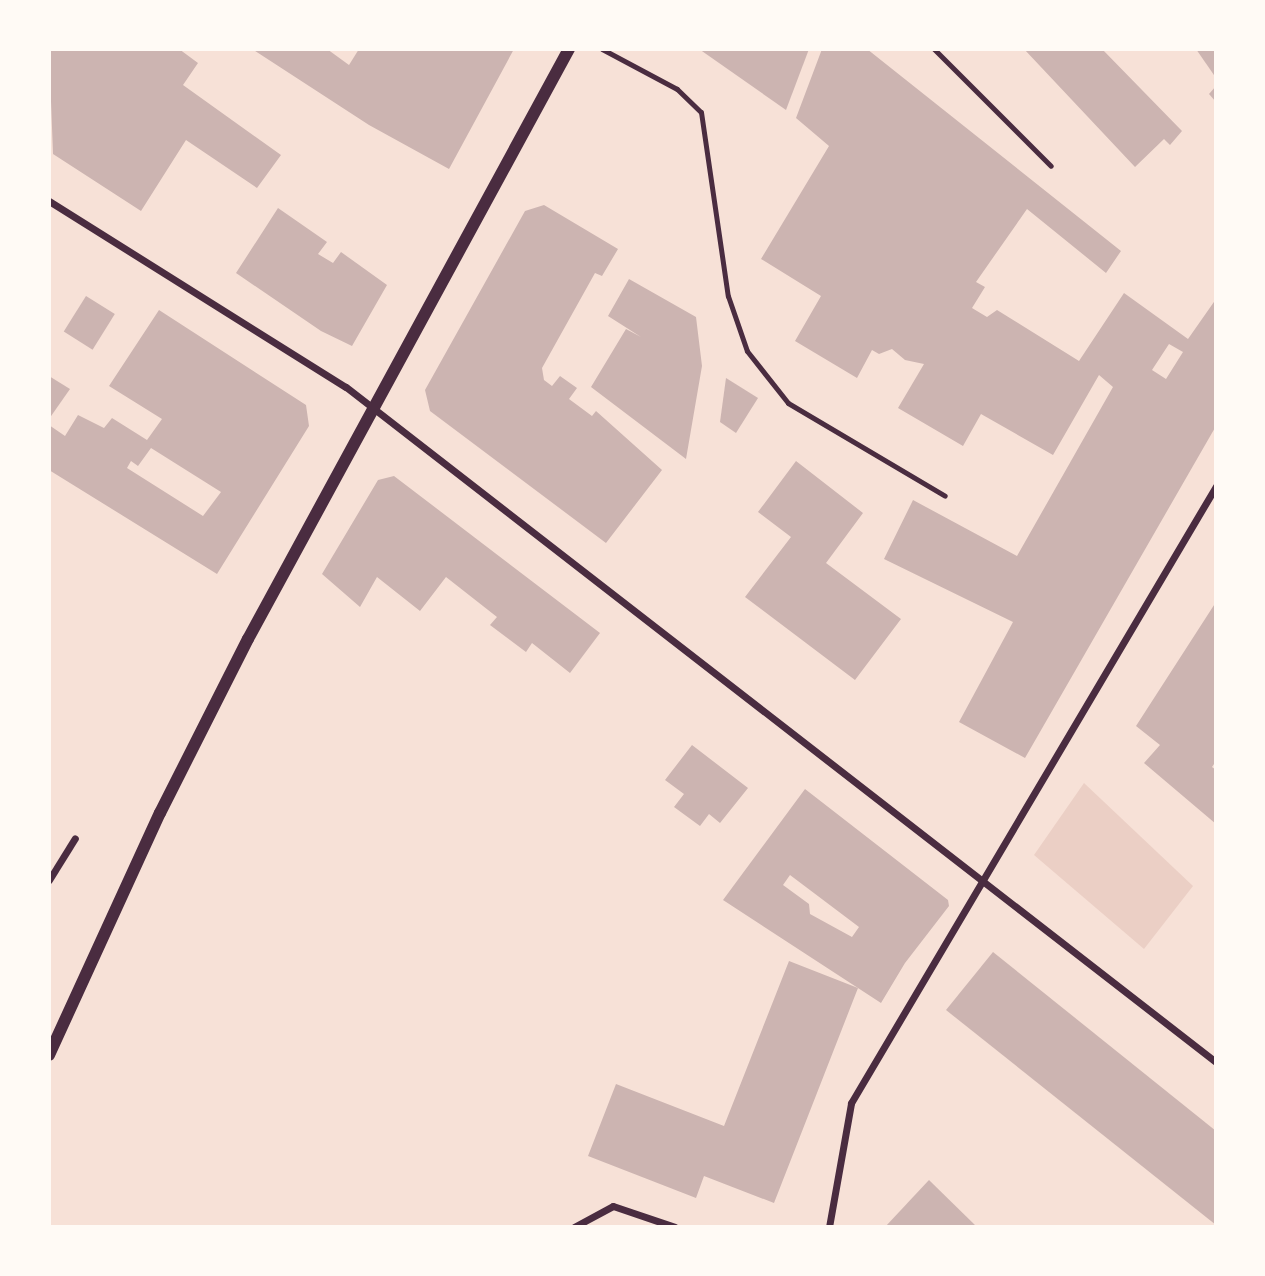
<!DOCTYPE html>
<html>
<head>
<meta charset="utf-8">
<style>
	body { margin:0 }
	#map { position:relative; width:1265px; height:1276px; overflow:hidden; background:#f7e1d7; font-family:Karla,sans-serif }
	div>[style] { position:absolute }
	.green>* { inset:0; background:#ebcfc5 }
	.building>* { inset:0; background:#ccb4b1; transform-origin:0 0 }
	.service>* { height:5px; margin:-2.5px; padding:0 2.5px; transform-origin:2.5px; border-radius:2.5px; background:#4a2c40 }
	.minor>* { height:7px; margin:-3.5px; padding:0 3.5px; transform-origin:3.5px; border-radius:3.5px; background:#4a2c40 }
	.tertiary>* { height:12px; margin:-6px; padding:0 6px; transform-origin:6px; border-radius:6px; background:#4a2c40 }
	span { translate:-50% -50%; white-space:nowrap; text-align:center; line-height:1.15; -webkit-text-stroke:5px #fffaf5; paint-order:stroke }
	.frame { position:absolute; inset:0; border:51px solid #fffaf5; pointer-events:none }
</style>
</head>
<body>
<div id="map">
	<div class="green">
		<i style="clip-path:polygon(1084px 783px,1193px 886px,1144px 949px,1034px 855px)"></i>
	</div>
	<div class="building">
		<i style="clip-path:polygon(49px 49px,179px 49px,198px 63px,183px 85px,281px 155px,257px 188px,263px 192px,186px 140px,141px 211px,53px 154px)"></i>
		<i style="clip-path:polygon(252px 49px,327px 49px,349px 65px,359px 49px,514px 49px,449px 169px,369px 125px)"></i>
		<i style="clip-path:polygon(699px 49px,809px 49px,786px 110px)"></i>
		<i style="clip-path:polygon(evenodd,822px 49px,867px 49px,1121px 251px,1106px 273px,1027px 209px,976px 282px,985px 287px,972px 308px,987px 317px,997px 310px,1079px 361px,1124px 293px,1188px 339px,1216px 299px,1216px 426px,1025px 758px,959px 722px,1013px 622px,884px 559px,913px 500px,1017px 556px,1113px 387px,1099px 375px,1053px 455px,981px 414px,963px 446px,898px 408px,924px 364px,905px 360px,892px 349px,879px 354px,872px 350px,857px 378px,795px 341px,821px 296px,761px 259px,829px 146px,796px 118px,822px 49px,1169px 344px,1183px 352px,1166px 379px,1152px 370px,1169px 344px)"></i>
		<i style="clip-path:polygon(1024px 49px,1102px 49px,1182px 131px,1170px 145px,1164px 139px,1135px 167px)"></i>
		<i style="clip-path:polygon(1196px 49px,1216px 49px,1216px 78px)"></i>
		<i style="clip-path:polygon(1216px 86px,1216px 102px,1209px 94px)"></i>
		<i style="clip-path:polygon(544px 205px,618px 249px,602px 276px,595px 273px,542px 368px,544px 380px,552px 386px,560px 376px,577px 388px,569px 399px,592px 416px,596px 411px,662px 470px,606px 543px,430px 411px,425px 390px,525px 211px)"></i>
		<i style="clip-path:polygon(278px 208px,327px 242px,318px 254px,333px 263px,341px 252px,387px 285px,352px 346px,321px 331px,236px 273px)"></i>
		<i style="clip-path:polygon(629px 279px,696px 317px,702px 366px,686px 459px,591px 387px,626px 329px,641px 337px,608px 316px)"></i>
		<i style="left:86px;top:296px;width:34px;height:42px;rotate:32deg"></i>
		<i style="clip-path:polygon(evenodd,159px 310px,306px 405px,309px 426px,217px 574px,49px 470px,49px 425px,65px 436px,78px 415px,104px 428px,112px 418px,147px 440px,162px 419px,109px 386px,159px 310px,151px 448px,221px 492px,203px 516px,127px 468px,131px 461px,138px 466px,151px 448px)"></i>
		<i style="clip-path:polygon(49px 376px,70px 389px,49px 419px)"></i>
		<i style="clip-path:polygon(726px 378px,758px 398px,736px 433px,720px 422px)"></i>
		<i style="clip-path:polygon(796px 461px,863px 513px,826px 563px,901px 619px,855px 680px,745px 597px,791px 537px,758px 512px)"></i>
		<i style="clip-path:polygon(394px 476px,600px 633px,570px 673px,532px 643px,526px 652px,490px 625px,497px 617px,446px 577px,420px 611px,377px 577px,360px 607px,322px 574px,378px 480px)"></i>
		<i style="clip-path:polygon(1216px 602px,1216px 761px,1212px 767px,1216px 770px,1216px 824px,1144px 763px,1160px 745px,1136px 726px)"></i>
		<i style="clip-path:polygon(692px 745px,748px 788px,720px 823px,709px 814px,700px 826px,674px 807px,684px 794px,665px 780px)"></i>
		<i style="clip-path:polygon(evenodd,805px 789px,948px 900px,949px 906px,905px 963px,881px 1003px,723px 900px,805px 789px,790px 875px,859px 927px,852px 937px,810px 914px,809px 904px,783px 885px,790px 875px)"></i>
		<i style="clip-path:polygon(993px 952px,1216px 1131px,1216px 1225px,946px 1010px)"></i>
		<i style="clip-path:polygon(789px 961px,858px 988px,774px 1203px,704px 1176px,696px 1198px,588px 1156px,616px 1084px,724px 1126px)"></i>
		<i style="clip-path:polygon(929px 1180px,977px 1227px,885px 1227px)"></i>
	</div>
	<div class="service">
		<i style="left:602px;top:49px;width:85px;rotate:28.1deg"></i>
		<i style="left:677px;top:89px;width:33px;rotate:44deg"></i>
		<i style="left:701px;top:112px;width:186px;rotate:81.7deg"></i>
		<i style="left:728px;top:296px;width:58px;rotate:70.9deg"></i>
		<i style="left:747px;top:351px;width:66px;rotate:51.7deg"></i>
		<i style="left:788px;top:403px;width:182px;rotate:30.6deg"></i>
		<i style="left:934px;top:49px;width:165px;rotate:45deg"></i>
	</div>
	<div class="minor">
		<i style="left:49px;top:201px;width:350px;rotate:32.1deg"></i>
		<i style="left:346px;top:387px;width:1101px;rotate:37.81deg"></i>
		<i style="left:49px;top:880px;width:49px;rotate:-58.2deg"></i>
		<i style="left:574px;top:1227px;width:44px;rotate:-28.3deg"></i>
		<i style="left:613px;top:1206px;width:65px;rotate:18.7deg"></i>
		<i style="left:829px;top:1227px;width:126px;rotate:-79.9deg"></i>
		<i style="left:851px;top:1103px;width:717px;rotate:-59.39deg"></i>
	</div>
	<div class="tertiary">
		<i style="left:49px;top:1055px;width:266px;rotate:-65.4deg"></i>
		<i style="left:160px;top:813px;width:195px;rotate:-63.2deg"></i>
		<i style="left:248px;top:639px;width:672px;rotate:-61.45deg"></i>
	</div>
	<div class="frame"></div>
</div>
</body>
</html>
